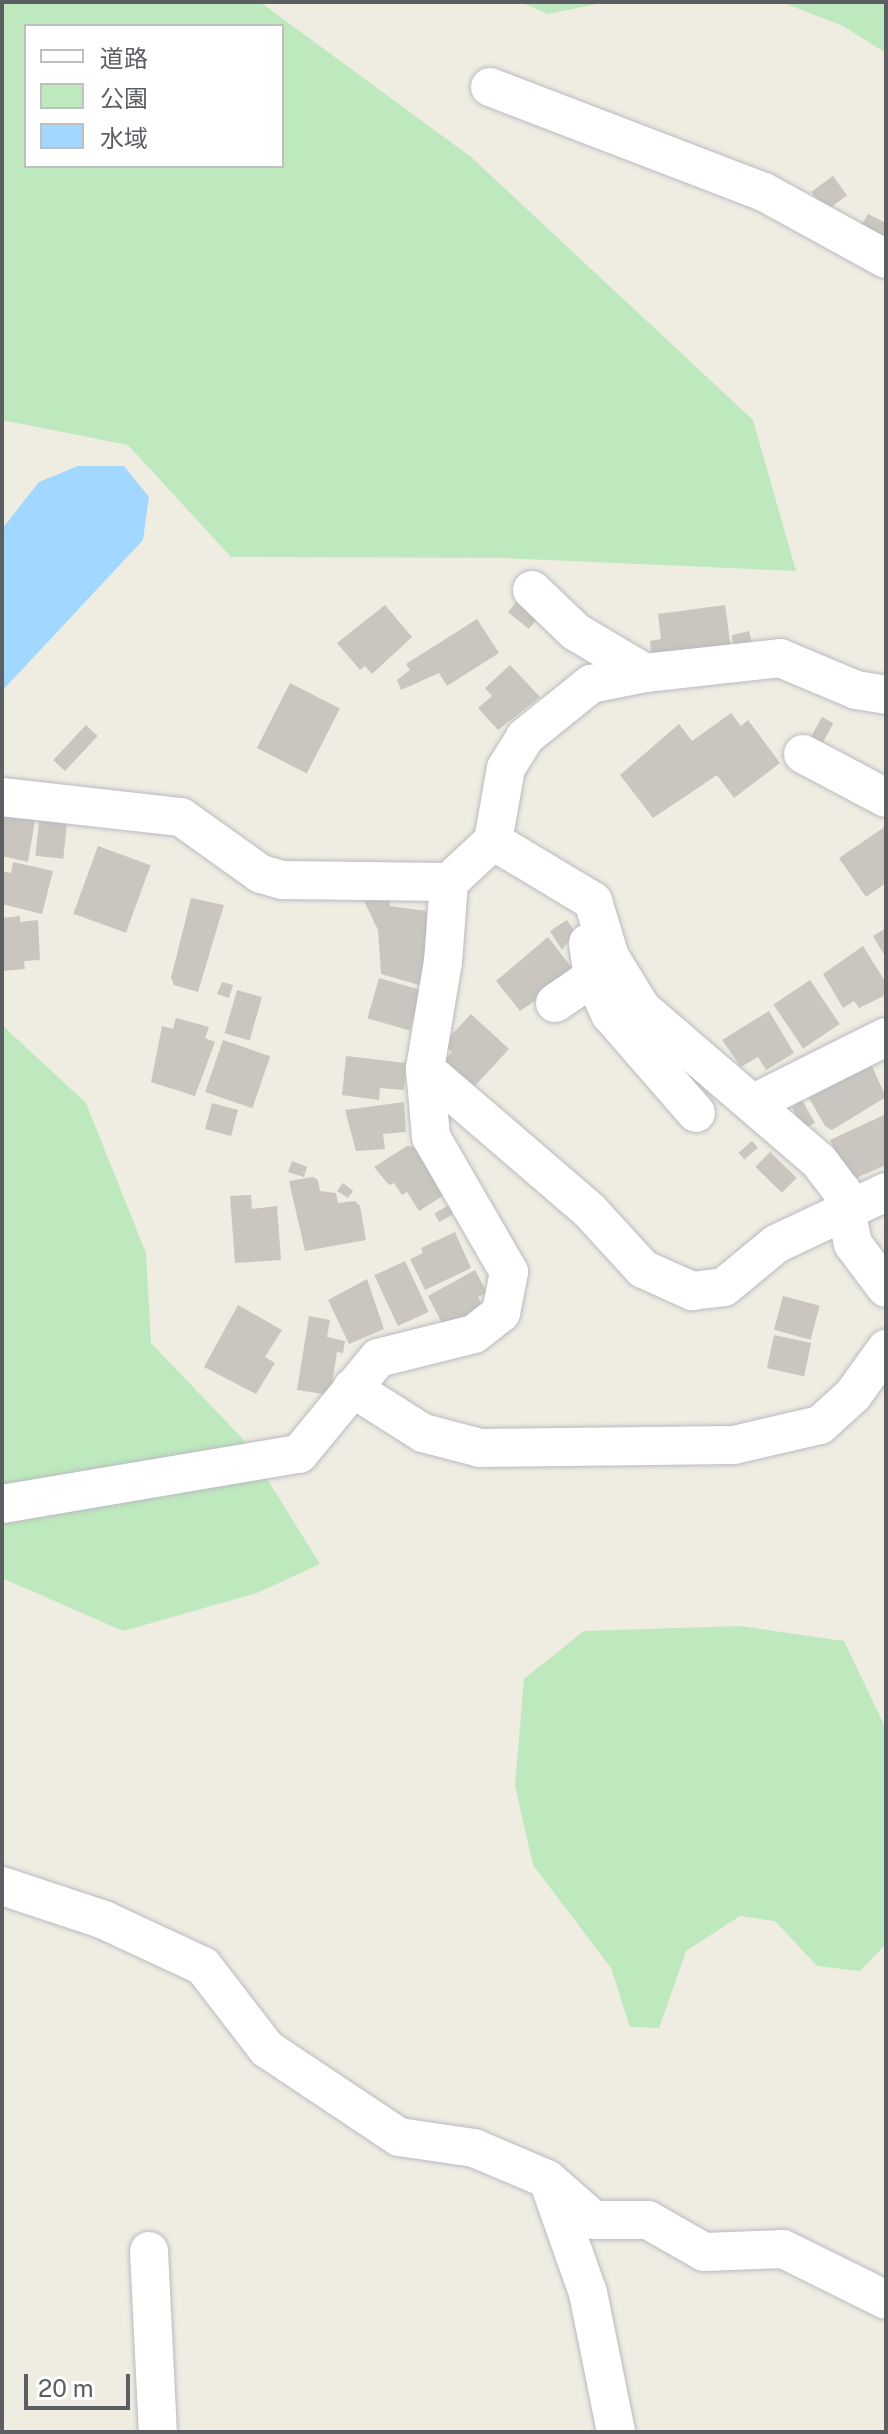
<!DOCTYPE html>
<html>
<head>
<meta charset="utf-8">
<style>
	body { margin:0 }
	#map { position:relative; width:888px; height:2434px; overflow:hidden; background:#efece2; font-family:"Public Sans","Noto Sans JP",sans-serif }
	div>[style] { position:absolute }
	.green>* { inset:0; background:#bee8bd }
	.water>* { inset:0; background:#a2d8ff }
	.building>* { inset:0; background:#cac6bf; transform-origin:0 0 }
	.roads { filter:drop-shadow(0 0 2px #b8bbc0) drop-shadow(0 0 2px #b8bbc0) }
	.street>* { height:38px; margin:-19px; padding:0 19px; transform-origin:19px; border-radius:19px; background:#fff }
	span { translate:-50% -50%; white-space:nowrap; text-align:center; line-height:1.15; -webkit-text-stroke:8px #fff; paint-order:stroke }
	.frame { position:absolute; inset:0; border:4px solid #5b5f64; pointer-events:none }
	.legend { position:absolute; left:24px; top:24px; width:260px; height:144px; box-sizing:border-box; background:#fff; border:2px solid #bdbfc1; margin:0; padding:10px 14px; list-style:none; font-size:24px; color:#5b5f64 }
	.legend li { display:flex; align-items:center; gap:16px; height:40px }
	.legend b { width:40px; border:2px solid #bdbfc1 }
	.scale { position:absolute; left:24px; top:2374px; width:106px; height:36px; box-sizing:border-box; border:4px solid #5b5f64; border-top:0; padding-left:10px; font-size:24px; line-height:28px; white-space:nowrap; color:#5b5f64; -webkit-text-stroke:6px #fff; paint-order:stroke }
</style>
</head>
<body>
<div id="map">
	<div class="green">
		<i style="clip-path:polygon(evenodd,2px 2px,260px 2px,471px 157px,753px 420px,796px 571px,505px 558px,231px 557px,128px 445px,2px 420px,2px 2px,26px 26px,282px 26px,282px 166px,26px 166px,26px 26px)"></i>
		<i style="clip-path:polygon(520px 2px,606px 2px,548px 14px)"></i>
		<i style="clip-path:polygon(781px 2px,886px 2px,886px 53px,843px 26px)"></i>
		<i style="clip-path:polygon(4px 1027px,86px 1103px,146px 1253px,151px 1343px,241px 1437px,320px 1564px,257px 1593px,123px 1631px,2px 1578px)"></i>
		<i style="clip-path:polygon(740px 1626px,844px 1641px,886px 1729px,886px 1944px,860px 1971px,817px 1966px,775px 1921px,740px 1916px,686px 1951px,659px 2028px,630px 2027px,611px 1968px,533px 1865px,515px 1786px,524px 1679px,584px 1631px)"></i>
	</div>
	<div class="water">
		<i style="clip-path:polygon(78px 466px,124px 466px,149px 497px,143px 540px,2px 691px,2px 529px,39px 482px)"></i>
	</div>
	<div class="building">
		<i style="left:833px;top:176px;width:24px;height:27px;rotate:54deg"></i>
		<i style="clip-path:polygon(868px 214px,886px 223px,886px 245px,858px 231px)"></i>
		<i style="left:516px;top:602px;width:27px;height:13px;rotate:39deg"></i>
		<i style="clip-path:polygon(385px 605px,412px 637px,372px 674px,365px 666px,360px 670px,337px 643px)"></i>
		<i style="clip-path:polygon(725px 605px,731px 649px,652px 660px,650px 641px,661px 639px,658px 614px)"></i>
		<i style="clip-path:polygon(477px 619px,499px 653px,447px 686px,439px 673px,401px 690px,397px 680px,410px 670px,406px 664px)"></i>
		<i style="left:749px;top:631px;width:12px;height:18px;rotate:76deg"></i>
		<i style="clip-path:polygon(510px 665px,540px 697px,498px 730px,478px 708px,492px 696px,485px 688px)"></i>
		<i style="left:290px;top:683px;width:56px;height:73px;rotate:27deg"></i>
		<i style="clip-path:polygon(731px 713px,741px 726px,748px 720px,780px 763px,734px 798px,717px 775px,653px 818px,620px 775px,679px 724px,692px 741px)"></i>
		<i style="left:822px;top:717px;width:13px;height:23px;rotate:29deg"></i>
		<i style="left:86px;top:725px;width:16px;height:48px;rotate:43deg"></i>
		<i style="clip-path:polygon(2px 810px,36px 814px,28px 862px,2px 856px)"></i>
		<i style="left:40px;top:812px;width:28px;height:44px;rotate:6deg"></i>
		<i style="clip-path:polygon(886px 826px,886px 883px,866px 897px,839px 858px)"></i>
		<i style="left:98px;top:846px;width:56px;height:72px;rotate:20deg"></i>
		<i style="clip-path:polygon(13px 862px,53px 871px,42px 914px,2px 904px,2px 871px,11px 873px)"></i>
		<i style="clip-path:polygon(191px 898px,224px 905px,198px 992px,174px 985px,171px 978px)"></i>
		<i style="clip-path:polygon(390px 899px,390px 906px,427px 911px,426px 987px,381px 974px,378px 930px,364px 901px)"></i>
		<i style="clip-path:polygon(20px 916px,20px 922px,38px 920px,40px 960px,24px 961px,25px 969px,3px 971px,2px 918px)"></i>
		<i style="clip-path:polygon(567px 920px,575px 932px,562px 950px,550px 931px)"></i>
		<i style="clip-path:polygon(886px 928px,886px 958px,873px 936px)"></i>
		<i style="clip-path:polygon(548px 937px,576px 973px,520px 1011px,496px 981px)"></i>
		<i style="clip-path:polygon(863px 946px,886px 983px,886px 995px,859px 1008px,854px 1001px,843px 1008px,823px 974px)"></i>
		<i style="left:379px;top:978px;width:44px;height:42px;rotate:16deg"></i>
		<i style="left:810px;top:980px;width:53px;height:44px;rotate:56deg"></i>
		<i style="clip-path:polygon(222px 982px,233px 985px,229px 998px,217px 994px)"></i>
		<i style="left:237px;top:990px;width:26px;height:45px;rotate:16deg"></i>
		<i style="clip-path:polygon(769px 1011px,794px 1053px,766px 1070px,758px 1057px,741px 1067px,722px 1040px)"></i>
		<i style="clip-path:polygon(471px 1014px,509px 1049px,474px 1087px,441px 1063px,452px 1052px,443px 1044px)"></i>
		<i style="clip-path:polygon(176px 1018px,209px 1027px,205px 1038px,215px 1042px,195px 1096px,151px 1082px,162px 1026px,173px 1029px)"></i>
		<i style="left:223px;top:1040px;width:50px;height:55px;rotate:19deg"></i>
		<i style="clip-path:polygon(346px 1056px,406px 1063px,404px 1090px,380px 1088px,379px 1100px,342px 1095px)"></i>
		<i style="clip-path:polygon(870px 1062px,886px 1097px,832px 1130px,825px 1126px,809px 1098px)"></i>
		<i style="clip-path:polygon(802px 1100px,815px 1123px,803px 1129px,792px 1107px)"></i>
		<i style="clip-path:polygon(404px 1102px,406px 1132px,383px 1134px,385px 1149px,356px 1151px,345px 1110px)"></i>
		<i style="left:212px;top:1103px;width:27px;height:27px;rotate:15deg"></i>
		<i style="clip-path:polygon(886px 1114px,886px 1165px,849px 1181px,830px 1140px)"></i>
		<i style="left:752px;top:1141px;width:9px;height:18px;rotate:49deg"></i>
		<i style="clip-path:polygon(407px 1146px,414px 1147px,444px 1195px,419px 1211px,407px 1192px,402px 1195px,394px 1183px,389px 1185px,374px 1167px)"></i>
		<i style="left:770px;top:1152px;width:37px;height:21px;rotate:44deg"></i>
		<i style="clip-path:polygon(292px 1161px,307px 1167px,304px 1177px,288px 1172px)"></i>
		<i style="clip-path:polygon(313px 1177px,318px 1180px,320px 1191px,336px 1193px,338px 1203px,355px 1201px,360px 1206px,366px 1240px,305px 1251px,289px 1181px)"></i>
		<i style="clip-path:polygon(343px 1183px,353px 1191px,348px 1198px,337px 1191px)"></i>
		<i style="clip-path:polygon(251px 1195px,252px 1209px,277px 1206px,281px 1260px,235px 1263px,230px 1196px)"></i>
		<i style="left:451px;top:1204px;width:10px;height:19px;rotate:61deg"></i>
		<i style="clip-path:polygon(455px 1232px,471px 1268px,425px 1290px,410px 1259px,423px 1253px,421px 1248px)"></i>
		<i style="left:405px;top:1261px;width:56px;height:34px;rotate:65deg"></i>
		<i style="clip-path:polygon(475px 1270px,487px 1293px,478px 1297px,484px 1309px,445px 1329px,428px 1296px)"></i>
		<i style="clip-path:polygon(367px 1279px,384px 1329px,349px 1344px,328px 1300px)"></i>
		<i style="left:783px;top:1296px;width:38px;height:35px;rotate:15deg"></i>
		<i style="clip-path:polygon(238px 1305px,282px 1330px,265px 1357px,275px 1363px,256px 1394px,204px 1367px)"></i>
		<i style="clip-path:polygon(309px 1316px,330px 1320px,327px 1337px,345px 1341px,343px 1353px,337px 1352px,330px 1395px,297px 1390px)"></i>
		<i style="left:774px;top:1335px;width:38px;height:34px;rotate:12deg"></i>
	</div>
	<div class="roads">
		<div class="street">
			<i style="left:490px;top:87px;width:293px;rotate:21deg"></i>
			<i style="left:764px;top:192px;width:139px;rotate:28.8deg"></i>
			<i style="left:532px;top:590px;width:61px;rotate:43.7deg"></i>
			<i style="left:576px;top:632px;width:80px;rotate:30.7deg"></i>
			<i style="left:803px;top:754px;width:94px;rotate:27.9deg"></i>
			<i style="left:2px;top:797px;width:180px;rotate:6.4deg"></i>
			<i style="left:181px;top:817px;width:98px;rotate:35.5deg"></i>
			<i style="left:261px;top:874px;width:22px;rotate:16deg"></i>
			<i style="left:282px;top:880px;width:167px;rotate:0.7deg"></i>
			<i style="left:493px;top:841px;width:117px;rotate:31deg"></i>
			<i style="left:593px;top:901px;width:59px;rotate:73.1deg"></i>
			<i style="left:610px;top:957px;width:61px;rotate:58.4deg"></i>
			<i style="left:642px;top:1009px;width:233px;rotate:40.7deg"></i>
			<i style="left:819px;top:1161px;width:38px;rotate:53deg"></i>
			<i style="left:842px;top:1191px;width:54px;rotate:78.3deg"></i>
			<i style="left:853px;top:1244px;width:55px;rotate:53.1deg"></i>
			<i style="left:588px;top:943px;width:34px;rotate:82deg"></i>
			<i style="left:593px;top:977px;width:41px;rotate:65.3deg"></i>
			<i style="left:610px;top:1014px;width:131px;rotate:49deg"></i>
			<i style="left:555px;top:1003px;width:46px;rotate:-34.4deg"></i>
			<i style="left:425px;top:1069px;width:216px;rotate:40.7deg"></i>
			<i style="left:589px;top:1210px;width:80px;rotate:47.5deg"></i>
			<i style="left:643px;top:1269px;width:54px;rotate:24.2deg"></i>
			<i style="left:692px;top:1291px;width:32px;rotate:-7deg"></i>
			<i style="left:724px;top:1287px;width:67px;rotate:-39.6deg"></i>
			<i style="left:776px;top:1244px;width:122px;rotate:-25.3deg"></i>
			<i style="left:754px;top:1103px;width:148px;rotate:-26.6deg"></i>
			<i style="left:352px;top:1388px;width:84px;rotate:32.4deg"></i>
			<i style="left:423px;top:1433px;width:59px;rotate:14.7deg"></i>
			<i style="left:480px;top:1448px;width:254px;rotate:-0.7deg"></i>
			<i style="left:734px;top:1445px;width:88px;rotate:-13.1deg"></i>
			<i style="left:820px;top:1425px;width:45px;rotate:-42.3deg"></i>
			<i style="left:853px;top:1395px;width:57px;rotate:-54.3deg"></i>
			<i style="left:2px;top:1504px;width:301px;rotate:-9.6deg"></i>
			<i style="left:299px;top:1454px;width:124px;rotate:-50.5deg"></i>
			<i style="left:378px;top:1358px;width:99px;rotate:-14deg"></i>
			<i style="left:474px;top:1334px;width:34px;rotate:-38deg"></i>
			<i style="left:501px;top:1313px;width:42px;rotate:-79deg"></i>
			<i style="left:509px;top:1272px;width:156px;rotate:-120deg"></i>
			<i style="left:431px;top:1137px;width:68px;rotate:-95deg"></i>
			<i style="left:425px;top:1069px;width:109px;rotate:-80.5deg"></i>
			<i style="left:443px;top:962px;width:80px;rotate:-85.7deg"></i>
			<i style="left:449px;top:882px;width:60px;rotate:-43deg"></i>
			<i style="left:493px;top:841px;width:74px;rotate:-79.9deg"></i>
			<i style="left:506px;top:768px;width:36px;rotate:-58deg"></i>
			<i style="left:525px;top:737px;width:85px;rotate:-38.8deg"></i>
			<i style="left:591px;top:684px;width:55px;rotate:-11.5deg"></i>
			<i style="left:645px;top:673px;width:136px;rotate:-6.3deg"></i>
			<i style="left:780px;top:658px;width:82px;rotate:22.8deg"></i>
			<i style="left:856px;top:690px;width:30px;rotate:9deg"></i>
			<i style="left:2px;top:1886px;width:108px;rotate:18.4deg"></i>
			<i style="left:104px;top:1920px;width:109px;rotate:24.9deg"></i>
			<i style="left:203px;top:1966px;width:105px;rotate:52.4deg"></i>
			<i style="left:267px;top:2049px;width:159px;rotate:33.7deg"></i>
			<i style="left:399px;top:2137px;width:76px;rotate:8.3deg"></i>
			<i style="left:474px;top:2148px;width:79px;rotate:23deg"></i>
			<i style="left:547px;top:2179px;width:62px;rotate:41.1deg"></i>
			<i style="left:594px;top:2220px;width:54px"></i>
			<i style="left:648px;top:2220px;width:64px;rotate:29.7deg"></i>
			<i style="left:704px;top:2252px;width:79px;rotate:-2.2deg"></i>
			<i style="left:783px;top:2249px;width:115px;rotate:26.3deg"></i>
			<i style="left:548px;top:2180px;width:120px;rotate:70.5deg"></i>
			<i style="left:588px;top:2293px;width:142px;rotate:78.6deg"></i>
			<i style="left:149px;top:2251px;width:181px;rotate:87.2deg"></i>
		</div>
	</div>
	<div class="frame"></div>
	<ul class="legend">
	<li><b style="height:10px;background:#fff"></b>道路</li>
	<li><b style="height:22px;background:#bee8bd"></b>公園</li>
	<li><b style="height:22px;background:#a2d8ff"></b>水域</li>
	</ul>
	<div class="scale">20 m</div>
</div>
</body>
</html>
